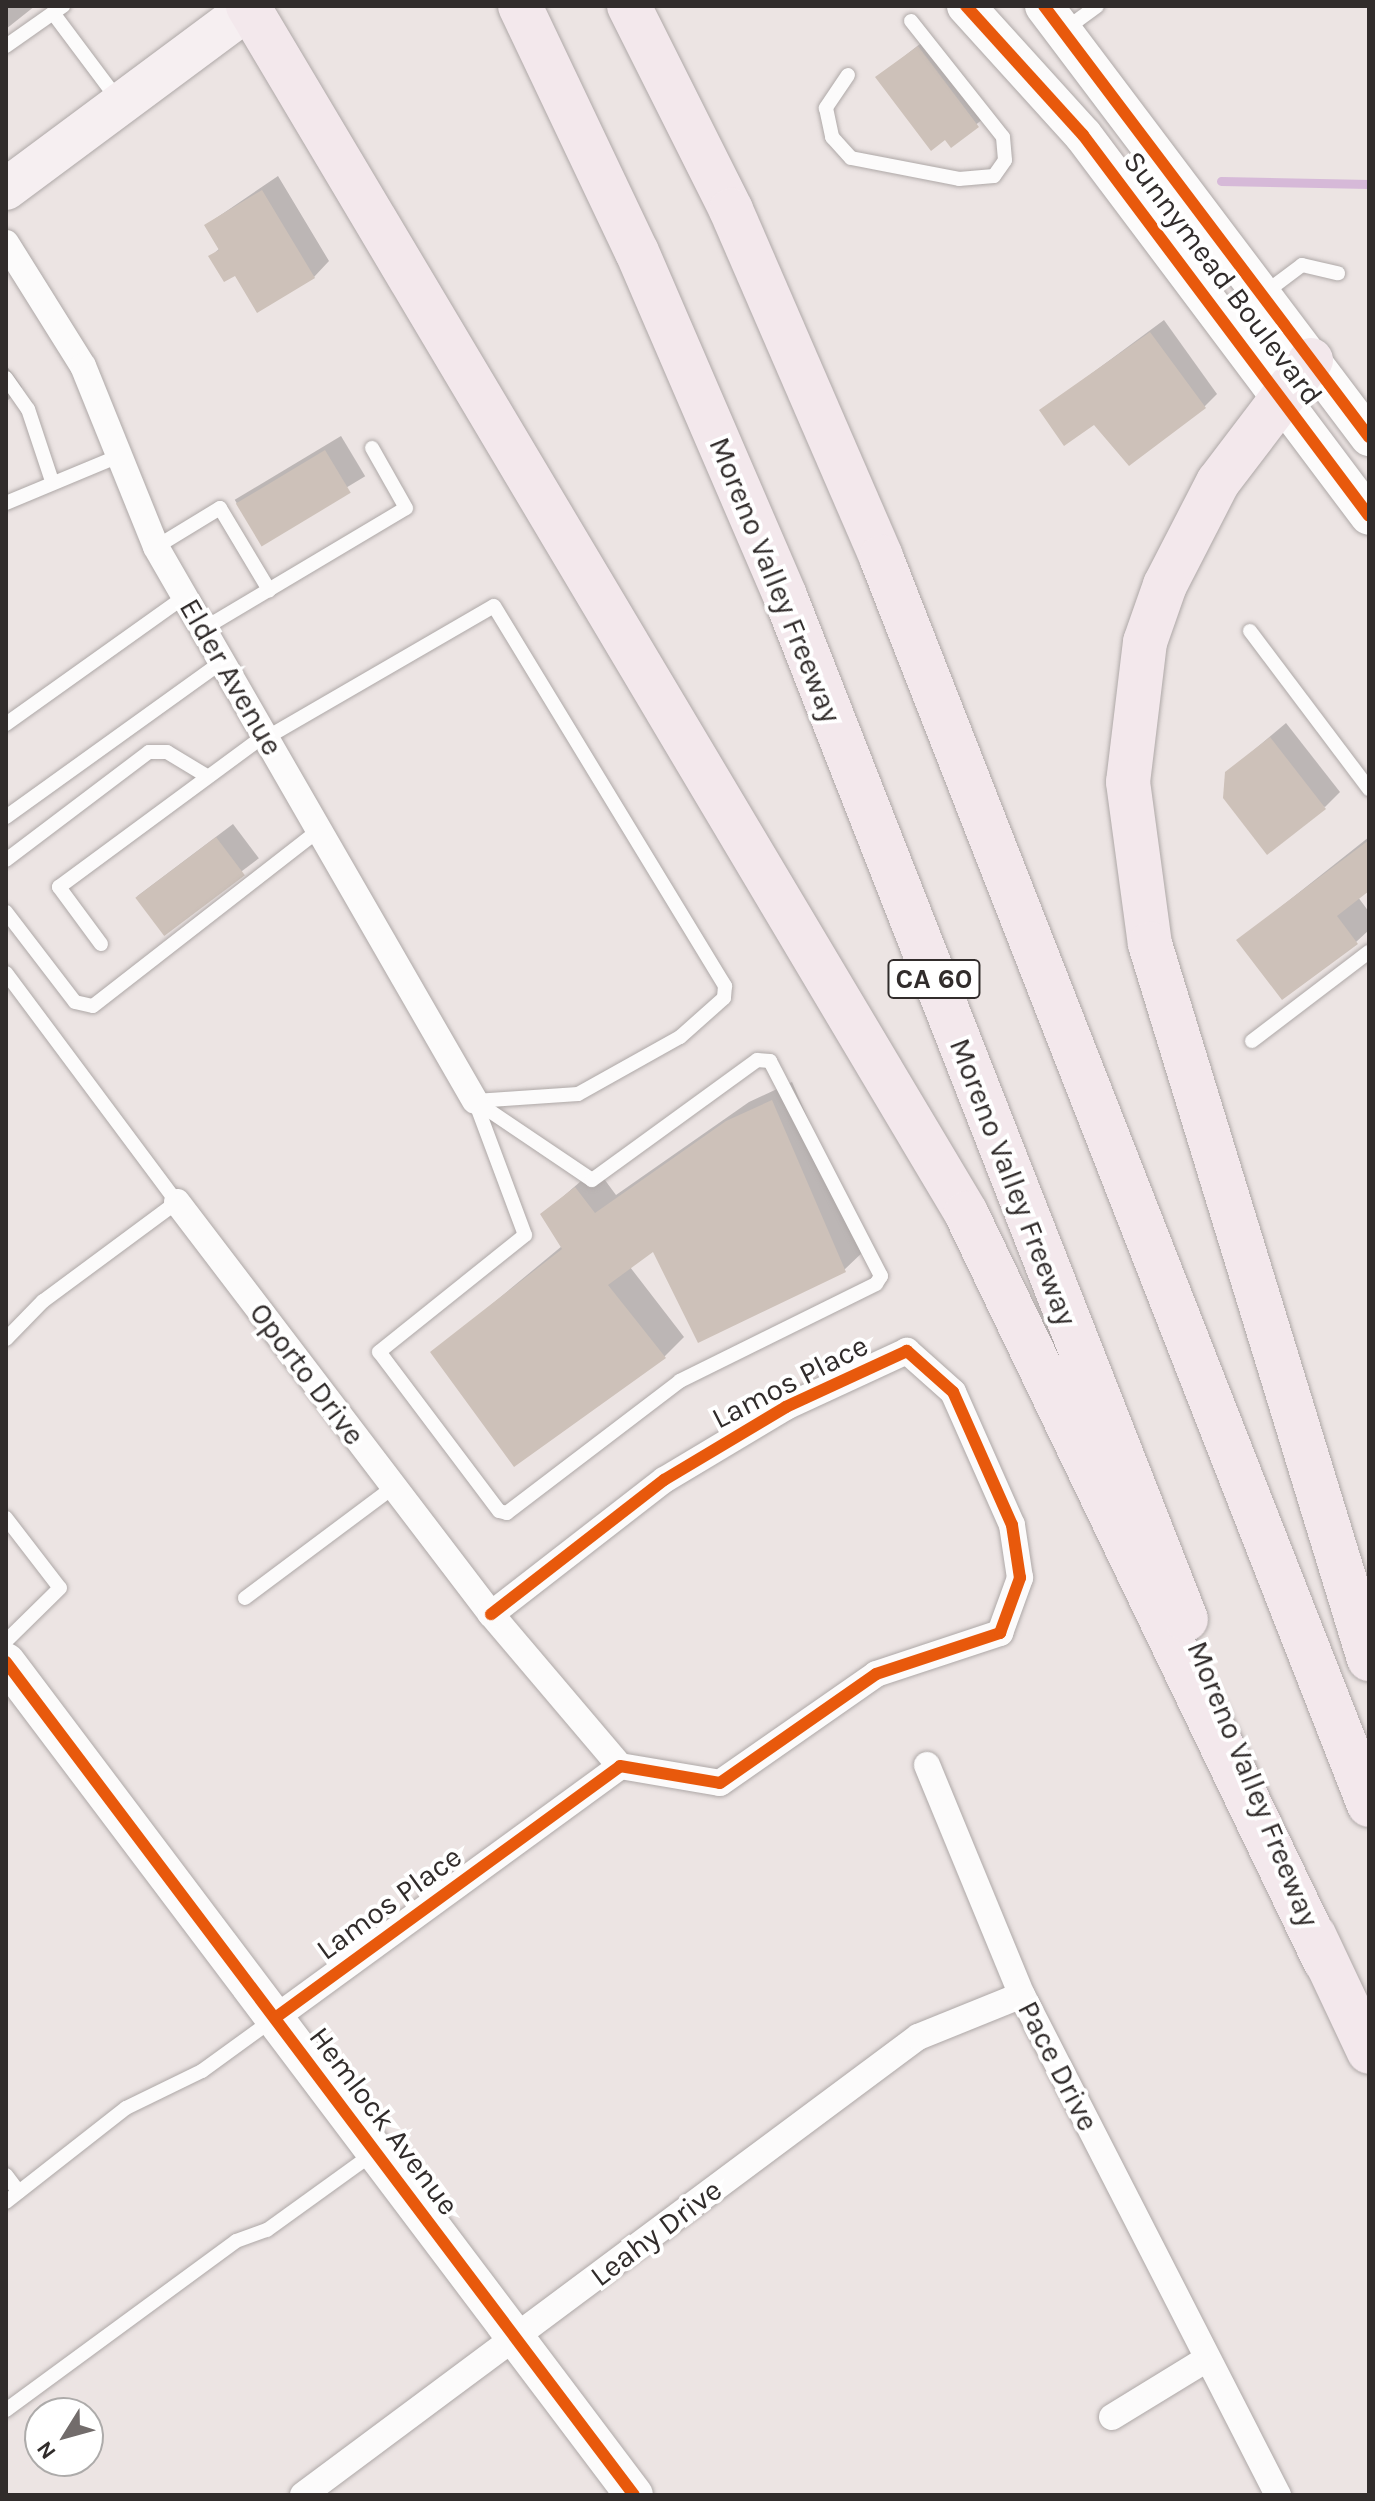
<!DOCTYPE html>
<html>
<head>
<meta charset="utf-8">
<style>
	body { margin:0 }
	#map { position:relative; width:1375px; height:2501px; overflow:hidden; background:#ece4e3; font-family:Karla,sans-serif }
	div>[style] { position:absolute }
	.shadow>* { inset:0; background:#0003; transform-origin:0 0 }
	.stream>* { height:9px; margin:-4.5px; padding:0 4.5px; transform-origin:4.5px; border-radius:4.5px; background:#d6b9d8 }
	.building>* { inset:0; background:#cdc1b9; transform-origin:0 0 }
	.roads { filter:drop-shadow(0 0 2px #aea8a7) drop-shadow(0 0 2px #aea8a7) }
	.lane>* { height:14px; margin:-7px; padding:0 7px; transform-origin:7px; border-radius:7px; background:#fcfbfb }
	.street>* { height:26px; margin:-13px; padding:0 13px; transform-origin:13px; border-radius:13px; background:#fcfbfb }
	.secondary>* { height:38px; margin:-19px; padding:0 19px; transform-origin:19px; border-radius:19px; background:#fcfbfb }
	.primary>* { height:42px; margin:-21px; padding:0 21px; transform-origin:21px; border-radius:21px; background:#f6eff1 }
	.highway>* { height:44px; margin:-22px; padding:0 22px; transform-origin:22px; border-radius:22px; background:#f3e8ec }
	.cycleway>* { height:12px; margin:-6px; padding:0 6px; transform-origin:6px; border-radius:6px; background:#e8590c }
	span { translate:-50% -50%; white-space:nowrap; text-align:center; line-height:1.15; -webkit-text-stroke:8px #fff; paint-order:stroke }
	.shield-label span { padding:2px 6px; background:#fff; border:2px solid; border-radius:6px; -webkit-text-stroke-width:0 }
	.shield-label { font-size:28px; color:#312c2b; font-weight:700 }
	.street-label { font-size:30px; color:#312c2b }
	.frame { position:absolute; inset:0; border:8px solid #312c2b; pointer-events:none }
	.north { position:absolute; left:24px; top:2397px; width:80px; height:80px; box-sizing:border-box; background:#fff; border:2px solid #adabaa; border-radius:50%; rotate:233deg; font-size:22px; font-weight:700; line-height:32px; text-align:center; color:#312c2b }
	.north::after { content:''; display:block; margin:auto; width:28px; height:36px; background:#726c6b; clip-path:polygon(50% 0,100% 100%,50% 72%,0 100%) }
</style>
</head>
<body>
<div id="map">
	<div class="shadow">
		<i style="clip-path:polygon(6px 6px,35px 6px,6px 29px)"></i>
		<i style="clip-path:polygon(930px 36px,989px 114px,951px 145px,878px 77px)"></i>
		<i style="clip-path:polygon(278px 176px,329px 261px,314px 277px,235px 273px,211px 256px,220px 248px,206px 225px)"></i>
		<i style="clip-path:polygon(1164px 320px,1217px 394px,1204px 407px,1041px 411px)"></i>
		<i style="clip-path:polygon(6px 365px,22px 387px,6px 402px)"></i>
		<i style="left:341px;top:436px;width:47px;height:124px;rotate:59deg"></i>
		<i style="clip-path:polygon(1286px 723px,1340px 792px,1325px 807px,1227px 773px)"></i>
		<i style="left:233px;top:824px;width:43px;height:120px;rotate:53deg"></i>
		<i style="clip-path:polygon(1369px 837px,1369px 889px,1358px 897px,1369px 912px,1369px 930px,1356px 942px,1239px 940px)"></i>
		<i style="clip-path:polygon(792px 1082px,865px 1250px,844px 1270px,654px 1249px,630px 1267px,684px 1337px,664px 1357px,433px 1353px,562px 1246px,543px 1214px,596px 1168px,616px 1195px,749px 1102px)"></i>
	</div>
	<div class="stream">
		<i style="left:1221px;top:181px;width:148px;rotate:1.2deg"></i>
	</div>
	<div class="building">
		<i style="clip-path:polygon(918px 46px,979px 127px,951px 148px,945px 140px,931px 151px,875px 77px)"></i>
		<i style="clip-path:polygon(262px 190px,315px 278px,257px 313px,235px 276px,224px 282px,208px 256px,219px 250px,204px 225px)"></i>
		<i style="clip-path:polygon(1150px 332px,1206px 408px,1129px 466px,1094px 425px,1064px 446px,1039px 410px)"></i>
		<i style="left:325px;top:450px;width:50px;height:104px;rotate:59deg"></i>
		<i style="clip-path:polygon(1270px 737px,1326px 809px,1267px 855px,1223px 798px,1225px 772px)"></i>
		<i style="left:216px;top:837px;width:48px;height:101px;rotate:53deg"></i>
		<i style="clip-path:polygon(1369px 840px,1369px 891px,1337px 916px,1358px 944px,1282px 1000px,1236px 940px)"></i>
		<i style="clip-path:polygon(772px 1100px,846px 1272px,698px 1343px,653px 1252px,608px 1285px,666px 1358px,514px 1467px,430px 1352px,562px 1249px,540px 1214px,575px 1187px,595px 1213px,726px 1121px)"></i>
	</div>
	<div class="roads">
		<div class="lane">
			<i style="left:53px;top:13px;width:109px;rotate:53.2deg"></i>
			<i style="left:1063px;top:31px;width:42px;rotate:-36.3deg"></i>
			<i style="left:6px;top:46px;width:70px;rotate:-35.1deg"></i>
			<i style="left:848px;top:75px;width:40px;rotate:124deg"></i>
			<i style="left:826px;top:108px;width:30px;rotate:78deg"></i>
			<i style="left:832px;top:137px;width:28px;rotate:48deg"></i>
			<i style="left:851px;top:158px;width:110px;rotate:11deg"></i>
			<i style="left:959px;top:179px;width:35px;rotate:-5deg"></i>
			<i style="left:994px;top:176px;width:19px;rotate:-55deg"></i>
			<i style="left:1005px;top:160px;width:23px;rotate:-95deg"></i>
			<i style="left:1003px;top:137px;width:148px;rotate:-128.4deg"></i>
			<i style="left:1262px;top:295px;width:50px;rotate:-36.9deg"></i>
			<i style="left:1302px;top:265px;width:37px;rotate:13deg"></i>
			<i style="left:6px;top:378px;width:38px;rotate:55deg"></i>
			<i style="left:28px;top:409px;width:76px;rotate:71.6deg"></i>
			<i style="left:6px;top:503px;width:122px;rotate:-22.6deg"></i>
			<i style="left:156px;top:547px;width:75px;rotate:-31.4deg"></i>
			<i style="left:220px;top:508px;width:96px;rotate:59.1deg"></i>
			<i style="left:203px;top:629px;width:236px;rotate:-30.8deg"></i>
			<i style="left:406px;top:508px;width:69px;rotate:-119.5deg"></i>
			<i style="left:1250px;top:631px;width:198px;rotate:53deg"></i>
			<i style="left:6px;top:724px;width:219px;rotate:-35.5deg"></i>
			<i style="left:266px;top:738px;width:263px;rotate:-30.1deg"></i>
			<i style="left:494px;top:606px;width:445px;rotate:58.7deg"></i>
			<i style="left:725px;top:986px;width:12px;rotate:95deg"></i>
			<i style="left:724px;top:998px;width:59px;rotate:138.4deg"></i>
			<i style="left:680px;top:1037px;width:117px;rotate:150.8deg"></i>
			<i style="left:578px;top:1094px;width:103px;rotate:176.1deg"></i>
			<i style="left:6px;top:817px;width:266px;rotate:-35.7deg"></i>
			<i style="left:6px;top:860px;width:179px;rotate:-37.1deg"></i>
			<i style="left:149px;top:752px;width:18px"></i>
			<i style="left:167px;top:752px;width:44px;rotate:31.2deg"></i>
			<i style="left:6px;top:912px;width:113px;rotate:52.5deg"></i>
			<i style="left:75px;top:1002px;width:18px;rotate:13deg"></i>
			<i style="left:93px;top:1006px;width:286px;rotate:-37.9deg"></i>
			<i style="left:101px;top:944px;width:71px;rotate:-126.4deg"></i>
			<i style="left:59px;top:887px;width:255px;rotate:-36.4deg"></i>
			<i style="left:6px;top:973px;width:286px;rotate:53.3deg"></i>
			<i style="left:177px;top:1202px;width:167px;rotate:143.5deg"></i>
			<i style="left:43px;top:1301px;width:53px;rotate:134.2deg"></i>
			<i style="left:1252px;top:1041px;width:147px;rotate:-37.3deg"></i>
			<i style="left:757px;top:1060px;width:13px;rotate:4deg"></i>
			<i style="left:770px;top:1061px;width:242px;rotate:62.7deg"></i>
			<i style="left:881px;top:1276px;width:9px;rotate:122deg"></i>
			<i style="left:876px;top:1284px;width:219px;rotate:153.7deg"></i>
			<i style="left:680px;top:1381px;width:218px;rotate:142.7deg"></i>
			<i style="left:507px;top:1513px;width:8px;rotate:-166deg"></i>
			<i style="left:499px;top:1511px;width:199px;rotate:-127deg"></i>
			<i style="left:379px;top:1352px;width:187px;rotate:-38.7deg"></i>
			<i style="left:525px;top:1235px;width:143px;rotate:-110.5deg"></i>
			<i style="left:475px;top:1101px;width:141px;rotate:34deg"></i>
			<i style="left:592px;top:1180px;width:204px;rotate:-36deg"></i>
			<i style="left:6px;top:1518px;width:88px;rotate:52.4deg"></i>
			<i style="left:60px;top:1588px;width:76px;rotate:135.5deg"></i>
			<i style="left:245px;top:1598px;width:184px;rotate:-36.8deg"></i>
			<i style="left:6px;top:2175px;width:21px;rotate:53deg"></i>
			<i style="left:6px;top:2202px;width:152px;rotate:-38.1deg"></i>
			<i style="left:126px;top:2108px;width:85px;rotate:-26deg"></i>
			<i style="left:202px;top:2071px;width:90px;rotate:-36deg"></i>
			<i style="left:6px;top:2410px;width:285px;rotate:-36.3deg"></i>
			<i style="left:236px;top:2241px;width:33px;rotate:-20deg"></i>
			<i style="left:267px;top:2230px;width:133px;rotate:-35.8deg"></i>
		</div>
		<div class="street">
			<i style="left:6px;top:243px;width:145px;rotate:58deg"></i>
			<i style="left:83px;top:366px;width:195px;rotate:68deg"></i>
			<i style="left:156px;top:547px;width:639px;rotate:60.07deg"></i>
			<i style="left:177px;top:1202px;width:518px;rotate:52.69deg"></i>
			<i style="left:491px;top:1614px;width:199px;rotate:49.7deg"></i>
			<i style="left:927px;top:1765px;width:249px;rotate:67.6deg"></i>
			<i style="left:1022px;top:1995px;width:562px;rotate:62.89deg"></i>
			<i style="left:275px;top:2018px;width:427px;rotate:-36.1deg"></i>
			<i style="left:620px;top:1766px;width:101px;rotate:9.6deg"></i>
			<i style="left:720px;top:1783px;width:190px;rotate:-34.9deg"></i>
			<i style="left:876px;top:1674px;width:131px;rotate:-18.3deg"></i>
			<i style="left:1000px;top:1633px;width:59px;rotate:-70deg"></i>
			<i style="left:1020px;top:1578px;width:54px;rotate:-98.6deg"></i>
			<i style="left:1012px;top:1525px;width:145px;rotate:-113.9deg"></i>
			<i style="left:953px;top:1392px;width:62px;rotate:-138.3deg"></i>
			<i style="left:907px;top:1351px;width:133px;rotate:155.2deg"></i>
			<i style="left:786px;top:1407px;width:142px;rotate:149.1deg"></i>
			<i style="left:664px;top:1480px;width:219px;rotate:142.2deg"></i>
			<i style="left:1112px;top:2417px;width:109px;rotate:-31.5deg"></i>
			<i style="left:303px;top:2495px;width:767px;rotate:-36.68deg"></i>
			<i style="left:918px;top:2037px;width:112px;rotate:-22deg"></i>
		</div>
		<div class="secondary">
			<i style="left:966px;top:6px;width:174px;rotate:47.8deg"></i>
			<i style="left:1083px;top:135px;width:476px;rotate:53.1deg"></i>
			<i style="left:1044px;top:6px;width:540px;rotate:52.98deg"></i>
			<i style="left:6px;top:1662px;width:1043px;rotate:52.99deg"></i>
		</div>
		<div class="primary">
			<i style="left:6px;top:189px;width:307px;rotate:-36.6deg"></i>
		</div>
		<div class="highway">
			<i style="left:248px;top:6px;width:1404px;rotate:59.25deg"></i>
			<i style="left:966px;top:1213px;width:830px;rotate:64.36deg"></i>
			<i style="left:520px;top:6px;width:272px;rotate:64.6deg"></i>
			<i style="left:637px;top:252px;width:374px;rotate:66.7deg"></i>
			<i style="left:785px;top:596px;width:1099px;rotate:68.6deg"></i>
			<i style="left:629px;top:6px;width:228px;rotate:63.4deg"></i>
			<i style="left:731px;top:210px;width:378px;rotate:66.6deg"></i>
			<i style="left:881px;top:557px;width:1340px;rotate:68.64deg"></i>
			<i style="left:1311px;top:360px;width:153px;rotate:127.3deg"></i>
			<i style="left:1218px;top:482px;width:116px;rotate:117.2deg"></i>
			<i style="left:1165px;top:585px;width:60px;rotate:109.3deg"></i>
			<i style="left:1145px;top:642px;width:141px;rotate:96.9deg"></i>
			<i style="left:1128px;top:782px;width:163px;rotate:82.3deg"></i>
			<i style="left:1150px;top:944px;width:748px;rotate:72.97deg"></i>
			<i style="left:1314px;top:1935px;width:129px;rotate:64.8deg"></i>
		</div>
	</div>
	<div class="cycleway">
		<i style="left:966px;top:6px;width:174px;rotate:47.8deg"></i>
		<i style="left:1083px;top:135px;width:476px;rotate:53.1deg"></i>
		<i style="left:1044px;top:6px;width:540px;rotate:52.98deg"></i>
		<i style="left:6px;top:1662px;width:1043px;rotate:52.99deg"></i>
		<i style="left:275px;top:2018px;width:427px;rotate:-36.1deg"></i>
		<i style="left:620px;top:1766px;width:101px;rotate:9.6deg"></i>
		<i style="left:720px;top:1783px;width:190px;rotate:-34.9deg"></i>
		<i style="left:876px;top:1674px;width:131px;rotate:-18.3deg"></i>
		<i style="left:1000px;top:1633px;width:59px;rotate:-70deg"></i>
		<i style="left:1020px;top:1578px;width:54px;rotate:-98.6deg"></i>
		<i style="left:1012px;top:1525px;width:145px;rotate:-113.9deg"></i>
		<i style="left:953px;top:1392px;width:62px;rotate:-138.3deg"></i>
		<i style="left:907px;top:1351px;width:133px;rotate:155.2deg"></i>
		<i style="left:786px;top:1407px;width:142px;rotate:149.1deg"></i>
		<i style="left:664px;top:1480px;width:219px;rotate:142.2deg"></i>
	</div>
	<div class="shield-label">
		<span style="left:934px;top:979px">CA 60</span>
	</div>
	<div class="street-label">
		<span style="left:1223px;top:278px;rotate:53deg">Sunnymead Boulevard</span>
		<span style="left:775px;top:580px;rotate:68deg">Moreno Valley Freeway</span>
		<span style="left:231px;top:677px;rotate:60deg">Elder Avenue</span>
		<span style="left:1013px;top:1182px;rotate:69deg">Moreno Valley Freeway</span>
		<span style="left:307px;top:1374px;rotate:53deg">Oporto Drive</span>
		<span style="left:790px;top:1382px;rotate:-27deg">Lamos Place</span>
		<span style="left:1253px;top:1784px;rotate:68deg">Moreno Valley Freeway</span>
		<span style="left:389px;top:1903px;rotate:-36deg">Lamos Place</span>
		<span style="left:1058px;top:2066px;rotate:63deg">Pace Drive</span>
		<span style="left:384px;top:2121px;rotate:53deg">Hemlock Avenue</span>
		<span style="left:656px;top:2233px;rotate:-37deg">Leahy Drive</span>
	</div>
	<div class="frame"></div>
	<div class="north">N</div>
</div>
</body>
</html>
